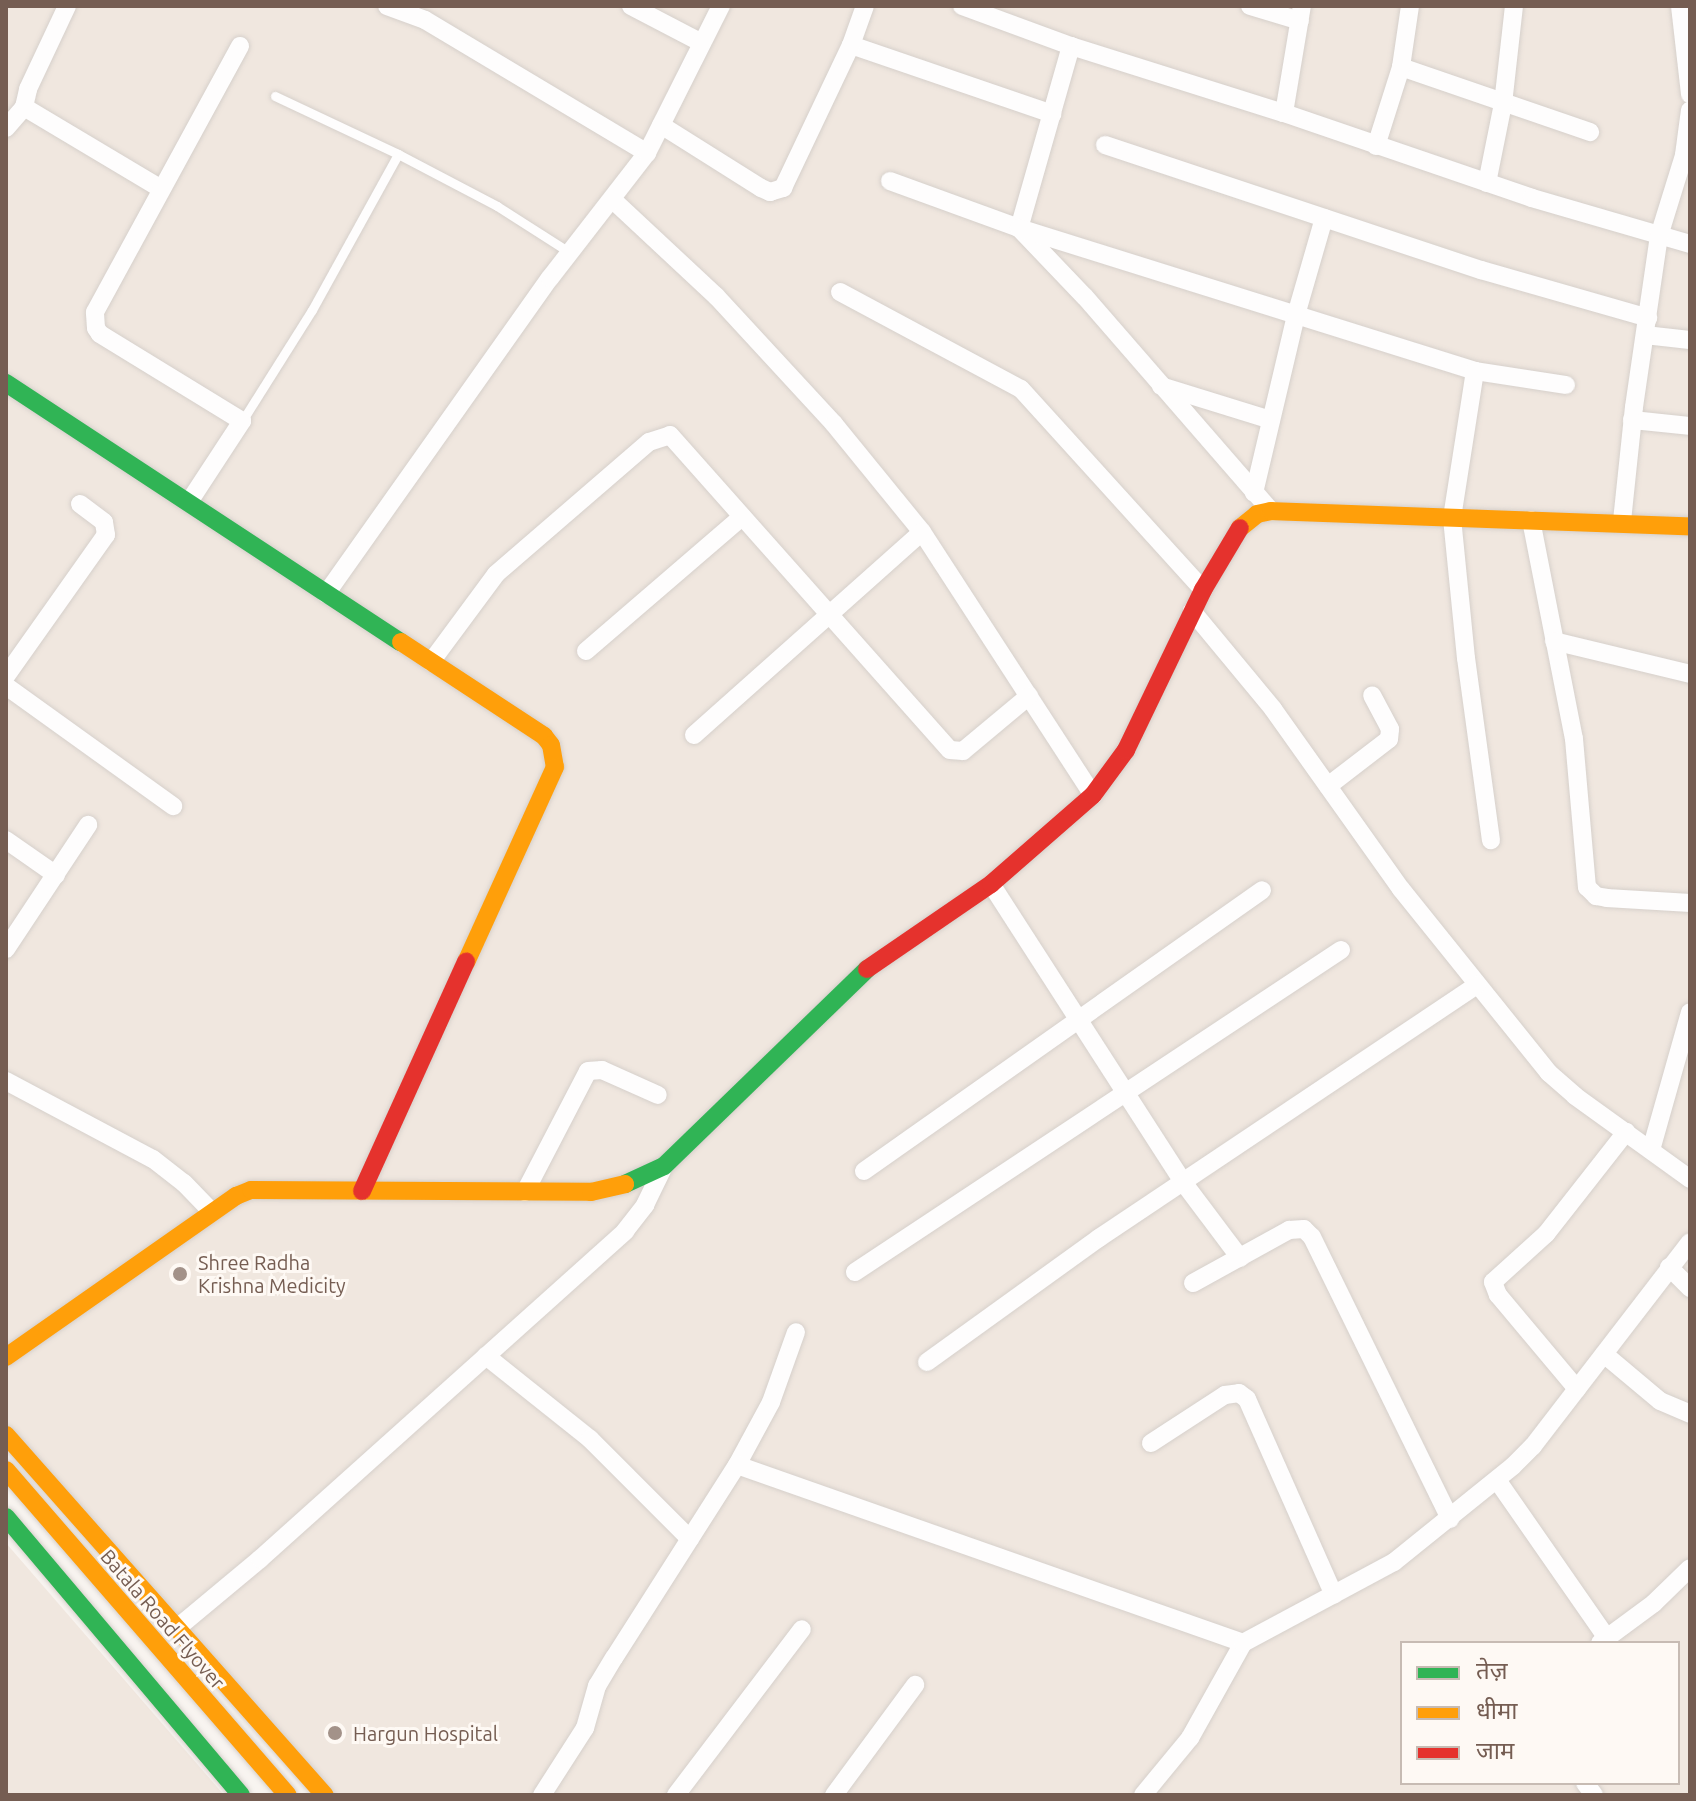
<!DOCTYPE html>
<html>
<head>
<meta charset="utf-8">
<style>
	body { margin:0 }
	#map { position:relative; width:1696px; height:1801px; overflow:hidden; background:#f8f4f0; font-family:Ubuntu,"Noto Sans Devanagari",sans-serif }
	div>[style] { position:absolute }
	.residential>* { inset:0; background:#f0e7df }
	.roads { filter:drop-shadow(0 0 2px #d6d0cb) drop-shadow(0 0 2px #d6d0cb) }
	.lane>* { height:9px; margin:-4.5px; padding:0 4.5px; transform-origin:4.5px; border-radius:4.5px; background:#fefdfd }
	.street>* { height:18px; margin:-9px; padding:0 9px; transform-origin:9px; border-radius:9px; background:#fefdfd }
	.fast>* { height:18px; margin:-9px; padding:0 9px; transform-origin:9px; border-radius:9px; background:#30b455 }
	.slow>* { height:18px; margin:-9px; padding:0 9px; transform-origin:9px; border-radius:9px; background:#ff9f0a }
	.jam>* { height:18px; margin:-9px; padding:0 9px; transform-origin:9px; border-radius:9px; background:#e5322d }
	.dots>* { width:22px; height:22px; translate:-50% -50%; box-sizing:border-box; border:4px solid #fef9f4; border-radius:50% }
	span { translate:-50% -50%; white-space:nowrap; text-align:center; line-height:1.15; -webkit-text-stroke:6px #fef9f4; paint-order:stroke }
	.poi-label { font-size:20px; color:#755d52 }
	.left { translate:0 -50%; text-align:left }
	.street-label { font-size:20px; color:#755d52 }
	.frame { position:absolute; inset:0; border:8px solid #755d52; pointer-events:none }
	.legend { position:absolute; left:1400px; top:1641px; width:280px; height:144px; box-sizing:border-box; background:#fef9f4; border:2px solid #c7bbb3; margin:0; padding:10px 14px; list-style:none; font-size:24px; color:#755d52 }
	.legend li { display:flex; align-items:center; gap:16px; height:40px }
	.legend b { width:40px; border:2px solid #c7bbb3 }
</style>
</head>
<body>
<div id="map">
	<div class="residential">
		<i style="clip-path:polygon(evenodd,6px 6px,1690px 6px,1690px 1795px,323px 1795px,6px 1427px,6px 6px,1402px 1643px,1678px 1643px,1678px 1783px,1402px 1783px,1402px 1643px)"></i>
		<i style="clip-path:polygon(6px 1543px,224px 1795px,6px 1795px)"></i>
	</div>
	<div class="roads">
		<div class="lane">
			<i style="left:275px;top:96px;width:136px;rotate:25.2deg"></i>
			<i style="left:398px;top:154px;width:112px;rotate:27.7deg"></i>
			<i style="left:497px;top:206px;width:85px;rotate:32.6deg"></i>
			<i style="left:242px;top:421px;width:131px;rotate:-57.8deg"></i>
			<i style="left:312px;top:310px;width:178px;rotate:-61.1deg"></i>
		</div>
		<div class="street">
			<i style="left:387px;top:6px;width:40px;rotate:20.2deg"></i>
			<i style="left:425px;top:20px;width:259px;rotate:30.9deg"></i>
			<i style="left:631px;top:6px;width:80px;rotate:27.5deg"></i>
			<i style="left:962px;top:6px;width:116px;rotate:20.2deg"></i>
			<i style="left:1071px;top:46px;width:223px;rotate:17.5deg"></i>
			<i style="left:1284px;top:113px;width:262px;rotate:18.9deg"></i>
			<i style="left:1532px;top:198px;width:165px;rotate:16.2deg"></i>
			<i style="left:1250px;top:6px;width:52px;rotate:16.7deg"></i>
			<i style="left:1680px;top:6px;width:89px;rotate:83.5deg"></i>
			<i style="left:851px;top:45px;width:213px;rotate:18.9deg"></i>
			<i style="left:1071px;top:46px;width:189px;rotate:105.9deg"></i>
			<i style="left:1019px;top:228px;width:95px;rotate:46.3deg"></i>
			<i style="left:1085px;top:297px;width:284px;rotate:49deg"></i>
			<i style="left:1401px;top:67px;width:200px;rotate:19deg"></i>
			<i style="left:24px;top:107px;width:158px;rotate:30.8deg"></i>
			<i style="left:1284px;top:113px;width:109px;rotate:-80.5deg"></i>
			<i style="left:661px;top:125px;width:118px;rotate:32.2deg"></i>
			<i style="left:761px;top:188px;width:10px;rotate:24deg"></i>
			<i style="left:770px;top:192px;width:14px;rotate:-17deg"></i>
			<i style="left:783px;top:188px;width:158px;rotate:-64.6deg"></i>
			<i style="left:851px;top:45px;width:41px;rotate:-70.3deg"></i>
			<i style="left:6px;top:128px;width:28px;rotate:-49deg"></i>
			<i style="left:24px;top:107px;width:18px;rotate:-77deg"></i>
			<i style="left:28px;top:89px;width:92px;rotate:-64.8deg"></i>
			<i style="left:1105px;top:145px;width:396px;rotate:18.4deg"></i>
			<i style="left:1481px;top:270px;width:174px;rotate:16deg"></i>
			<i style="left:1376px;top:146px;width:83px;rotate:-72.4deg"></i>
			<i style="left:1401px;top:67px;width:62px;rotate:-81.6deg"></i>
			<i style="left:890px;top:181px;width:137px;rotate:20deg"></i>
			<i style="left:1019px;top:228px;width:478px;rotate:17.4deg"></i>
			<i style="left:1475px;top:371px;width:92px;rotate:8.7deg"></i>
			<i style="left:1487px;top:183px;width:81px;rotate:-78.6deg"></i>
			<i style="left:1503px;top:104px;width:99px;rotate:-83.6deg"></i>
			<i style="left:613px;top:200px;width:141px;rotate:43deg"></i>
			<i style="left:716px;top:296px;width:174px;rotate:47.3deg"></i>
			<i style="left:834px;top:424px;width:139px;rotate:50.8deg"></i>
			<i style="left:922px;top:532px;width:314px;rotate:57deg"></i>
			<i style="left:840px;top:292px;width:205px;rotate:28.2deg"></i>
			<i style="left:1021px;top:389px;width:271px;rotate:47.8deg"></i>
			<i style="left:1645px;top:335px;width:45px;rotate:6.3deg"></i>
			<i style="left:1475px;top:371px;width:149px;rotate:98.9deg"></i>
			<i style="left:1452px;top:518px;width:141px;rotate:84.3deg"></i>
			<i style="left:1466px;top:658px;width:184px;rotate:82.2deg"></i>
			<i style="left:1161px;top:386px;width:115px;rotate:17.2deg"></i>
			<i style="left:1632px;top:420px;width:58px;rotate:5.9deg"></i>
			<i style="left:1254px;top:493px;width:183px;rotate:-76.7deg"></i>
			<i style="left:1296px;top:315px;width:101px;rotate:-73.9deg"></i>
			<i style="left:189px;top:502px;width:97px;rotate:-56.8deg"></i>
			<i style="left:242px;top:421px;width:167px;rotate:-148.5deg"></i>
			<i style="left:100px;top:334px;width:7px;rotate:-124deg"></i>
			<i style="left:96px;top:328px;width:16px;rotate:-94deg"></i>
			<i style="left:95px;top:312px;width:303px;rotate:-61.4deg"></i>
			<i style="left:1531px;top:520px;width:223px;rotate:78.9deg"></i>
			<i style="left:1574px;top:739px;width:149px;rotate:85deg"></i>
			<i style="left:1587px;top:887px;width:13px;rotate:45deg"></i>
			<i style="left:1596px;top:896px;width:11px;rotate:10deg"></i>
			<i style="left:1607px;top:898px;width:83px;rotate:3.4deg"></i>
			<i style="left:1622px;top:521px;width:115px;rotate:-84deg"></i>
			<i style="left:1634px;top:407px;width:173px;rotate:-81.7deg"></i>
			<i style="left:1659px;top:236px;width:85px;rotate:-72.8deg"></i>
			<i style="left:1684px;top:155px;width:45px;rotate:-82.4deg"></i>
			<i style="left:326px;top:594px;width:387px;rotate:-54.7deg"></i>
			<i style="left:550px;top:278px;width:158px;rotate:-52.2deg"></i>
			<i style="left:647px;top:153px;width:165px;rotate:-63.3deg"></i>
			<i style="left:1192px;top:611px;width:127px;rotate:50.4deg"></i>
			<i style="left:1273px;top:709px;width:221px;rotate:54.6deg"></i>
			<i style="left:1401px;top:889px;width:236px;rotate:51.2deg"></i>
			<i style="left:1549px;top:1073px;width:35px;rotate:41deg"></i>
			<i style="left:1575px;top:1096px;width:142px;rotate:35.8deg"></i>
			<i style="left:1554px;top:641px;width:140px;rotate:13.6deg"></i>
			<i style="left:586px;top:651px;width:206px;rotate:-40.7deg"></i>
			<i style="left:431px;top:662px;width:109px;rotate:-53.5deg"></i>
			<i style="left:496px;top:574px;width:202px;rotate:-40.8deg"></i>
			<i style="left:649px;top:442px;width:22px;rotate:-18deg"></i>
			<i style="left:670px;top:435px;width:421px;rotate:48.4deg"></i>
			<i style="left:950px;top:750px;width:13px;rotate:4deg"></i>
			<i style="left:963px;top:751px;width:86px;rotate:-39.8deg"></i>
			<i style="left:6px;top:676px;width:173px;rotate:-54.7deg"></i>
			<i style="left:106px;top:535px;width:13px;rotate:-99deg"></i>
			<i style="left:104px;top:522px;width:30px;rotate:-143deg"></i>
			<i style="left:6px;top:686px;width:206px;rotate:35.7deg"></i>
			<i style="left:694px;top:735px;width:305px;rotate:-41.7deg"></i>
			<i style="left:1328px;top:786px;width:77px;rotate:-37.6deg"></i>
			<i style="left:1389px;top:739px;width:10px;rotate:-84deg"></i>
			<i style="left:1390px;top:729px;width:38px;rotate:-118deg"></i>
			<i style="left:6px;top:840px;width:61px;rotate:35deg"></i>
			<i style="left:991px;top:884px;width:354px;rotate:57.2deg"></i>
			<i style="left:1183px;top:1182px;width:95px;rotate:53.1deg"></i>
			<i style="left:6px;top:949px;width:149px;rotate:-56.5deg"></i>
			<i style="left:6px;top:1081px;width:166px;rotate:28deg"></i>
			<i style="left:153px;top:1159px;width:39px;rotate:38deg"></i>
			<i style="left:184px;top:1183px;width:40px;rotate:46deg"></i>
			<i style="left:1651px;top:1150px;width:143px;rotate:-74.2deg"></i>
			<i style="left:864px;top:1171px;width:487px;rotate:-35.2deg"></i>
			<i style="left:525px;top:1192px;width:136px;rotate:-62.5deg"></i>
			<i style="left:588px;top:1071px;width:14px;rotate:-4deg"></i>
			<i style="left:602px;top:1070px;width:61px;rotate:24.1deg"></i>
			<i style="left:1669px;top:1267px;width:30px;rotate:45deg"></i>
			<i style="left:855px;top:1272px;width:583px;rotate:-33.53deg"></i>
			<i style="left:1193px;top:1283px;width:110px;rotate:-28.9deg"></i>
			<i style="left:1289px;top:1230px;width:15px;rotate:-4deg"></i>
			<i style="left:1304px;top:1229px;width:11px;rotate:45deg"></i>
			<i style="left:1312px;top:1237px;width:314px;rotate:63.9deg"></i>
			<i style="left:1604px;top:1354px;width:73px;rotate:40deg"></i>
			<i style="left:1660px;top:1401px;width:33px;rotate:23deg"></i>
			<i style="left:486px;top:1356px;width:133px;rotate:38.6deg"></i>
			<i style="left:590px;top:1439px;width:141px;rotate:45deg"></i>
			<i style="left:927px;top:1362px;width:212px;rotate:-35.8deg"></i>
			<i style="left:1099px;top:1238px;width:455px;rotate:-33.8deg"></i>
			<i style="left:1577px;top:1389px;width:123px;rotate:-130deg"></i>
			<i style="left:1498px;top:1295px;width:14px;rotate:-111deg"></i>
			<i style="left:1493px;top:1282px;width:72px;rotate:-42.2deg"></i>
			<i style="left:1546px;top:1234px;width:130px;rotate:-51.9deg"></i>
			<i style="left:1151px;top:1443px;width:88px;rotate:-33deg"></i>
			<i style="left:1225px;top:1395px;width:14px;rotate:-8deg"></i>
			<i style="left:1239px;top:1393px;width:10px;rotate:37deg"></i>
			<i style="left:1247px;top:1399px;width:214px;rotate:66.1deg"></i>
			<i style="left:737px;top:1465px;width:72px;rotate:-61.6deg"></i>
			<i style="left:771px;top:1402px;width:74px;rotate:-70.3deg"></i>
			<i style="left:1497px;top:1480px;width:193px;rotate:55.2deg"></i>
			<i style="left:176px;top:1629px;width:109px;rotate:-39.8deg"></i>
			<i style="left:260px;top:1559px;width:491px;rotate:-41.9deg"></i>
			<i style="left:625px;top:1231px;width:33px;rotate:-52deg"></i>
			<i style="left:645px;top:1205px;width:43px;rotate:-64deg"></i>
			<i style="left:1600px;top:1643px;width:67px;rotate:-36.5deg"></i>
			<i style="left:1654px;top:1603px;width:50px;rotate:-44.2deg"></i>
			<i style="left:1585px;top:1783px;width:15px;rotate:53deg"></i>
			<i style="left:542px;top:1795px;width:80px;rotate:-57.3deg"></i>
			<i style="left:585px;top:1728px;width:44px;rotate:-74.1deg"></i>
			<i style="left:597px;top:1686px;width:33px;rotate:-59deg"></i>
			<i style="left:614px;top:1658px;width:229px;rotate:-57.5deg"></i>
			<i style="left:737px;top:1465px;width:536px;rotate:19.38deg"></i>
			<i style="left:676px;top:1795px;width:208px;rotate:-52.8deg"></i>
			<i style="left:834px;top:1795px;width:137px;rotate:-53.6deg"></i>
			<i style="left:1143px;top:1795px;width:74px;rotate:-50.5deg"></i>
			<i style="left:1190px;top:1738px;width:109px;rotate:-60.8deg"></i>
			<i style="left:1243px;top:1643px;width:171px;rotate:-28.2deg"></i>
			<i style="left:1394px;top:1562px;width:153px;rotate:-38.9deg"></i>
			<i style="left:1513px;top:1466px;width:28px;rotate:-45deg"></i>
			<i style="left:1533px;top:1446px;width:257px;rotate:-52.4deg"></i>
		</div>
		<div class="fast">
			<i style="left:6px;top:383px;width:472px;rotate:33.3deg"></i>
			<i style="left:625px;top:1184px;width:43px;rotate:-24.8deg"></i>
			<i style="left:664px;top:1166px;width:283px;rotate:-44.1deg"></i>
			<i style="left:6px;top:1517px;width:364px;rotate:49.8deg"></i>
		</div>
		<div class="slow">
			<i style="left:1240px;top:528px;width:22px;rotate:-39deg"></i>
			<i style="left:1257px;top:514px;width:14px;rotate:-12deg"></i>
			<i style="left:1271px;top:511px;width:419px;rotate:2.1deg"></i>
			<i style="left:401px;top:642px;width:171px;rotate:33.3deg"></i>
			<i style="left:544px;top:736px;width:11px;rotate:52deg"></i>
			<i style="left:551px;top:745px;width:22px;rotate:80deg"></i>
			<i style="left:555px;top:767px;width:214px;rotate:114.5deg"></i>
			<i style="left:6px;top:1357px;width:281px;rotate:-35deg"></i>
			<i style="left:236px;top:1196px;width:16px;rotate:-22deg"></i>
			<i style="left:251px;top:1190px;width:340px;rotate:0.3deg"></i>
			<i style="left:591px;top:1192px;width:35px;rotate:-13deg"></i>
			<i style="left:6px;top:1435px;width:481px;rotate:48.5deg"></i>
			<i style="left:6px;top:1470px;width:430px;rotate:49.1deg"></i>
		</div>
		<div class="jam">
			<i style="left:867px;top:969px;width:150px;rotate:-34.4deg"></i>
			<i style="left:991px;top:884px;width:135px;rotate:-41.1deg"></i>
			<i style="left:1093px;top:795px;width:56px;rotate:-53.7deg"></i>
			<i style="left:1126px;top:750px;width:178px;rotate:-64.3deg"></i>
			<i style="left:1203px;top:590px;width:72px;rotate:-59.2deg"></i>
			<i style="left:362px;top:1191px;width:252px;rotate:-65.6deg"></i>
		</div>
	</div>
	<div class="dots">
		<i style="left:180px;top:1274px;background:#a39289"></i>
		<i style="left:335px;top:1733px;background:#a39289"></i>
	</div>
	<div class="poi-label">
		<span class="left" style="left:198px;top:1274px">Shree Radha<br>Krishna Medicity</span>
		<span class="left" style="left:353px;top:1733px">Hargun Hospital</span>
	</div>
	<div class="street-label">
		<span style="left:163px;top:1619px;rotate:49deg">Batala Road Flyover</span>
	</div>
	<div class="frame"></div>
	<ul class="legend">
	<li><b style="height:10px;background:#30b455"></b>तेज़</li>
	<li><b style="height:10px;background:#ff9f0a"></b>धीमा</li>
	<li><b style="height:10px;background:#e5322d"></b>जाम</li>
	</ul>
</div>
</body>
</html>
